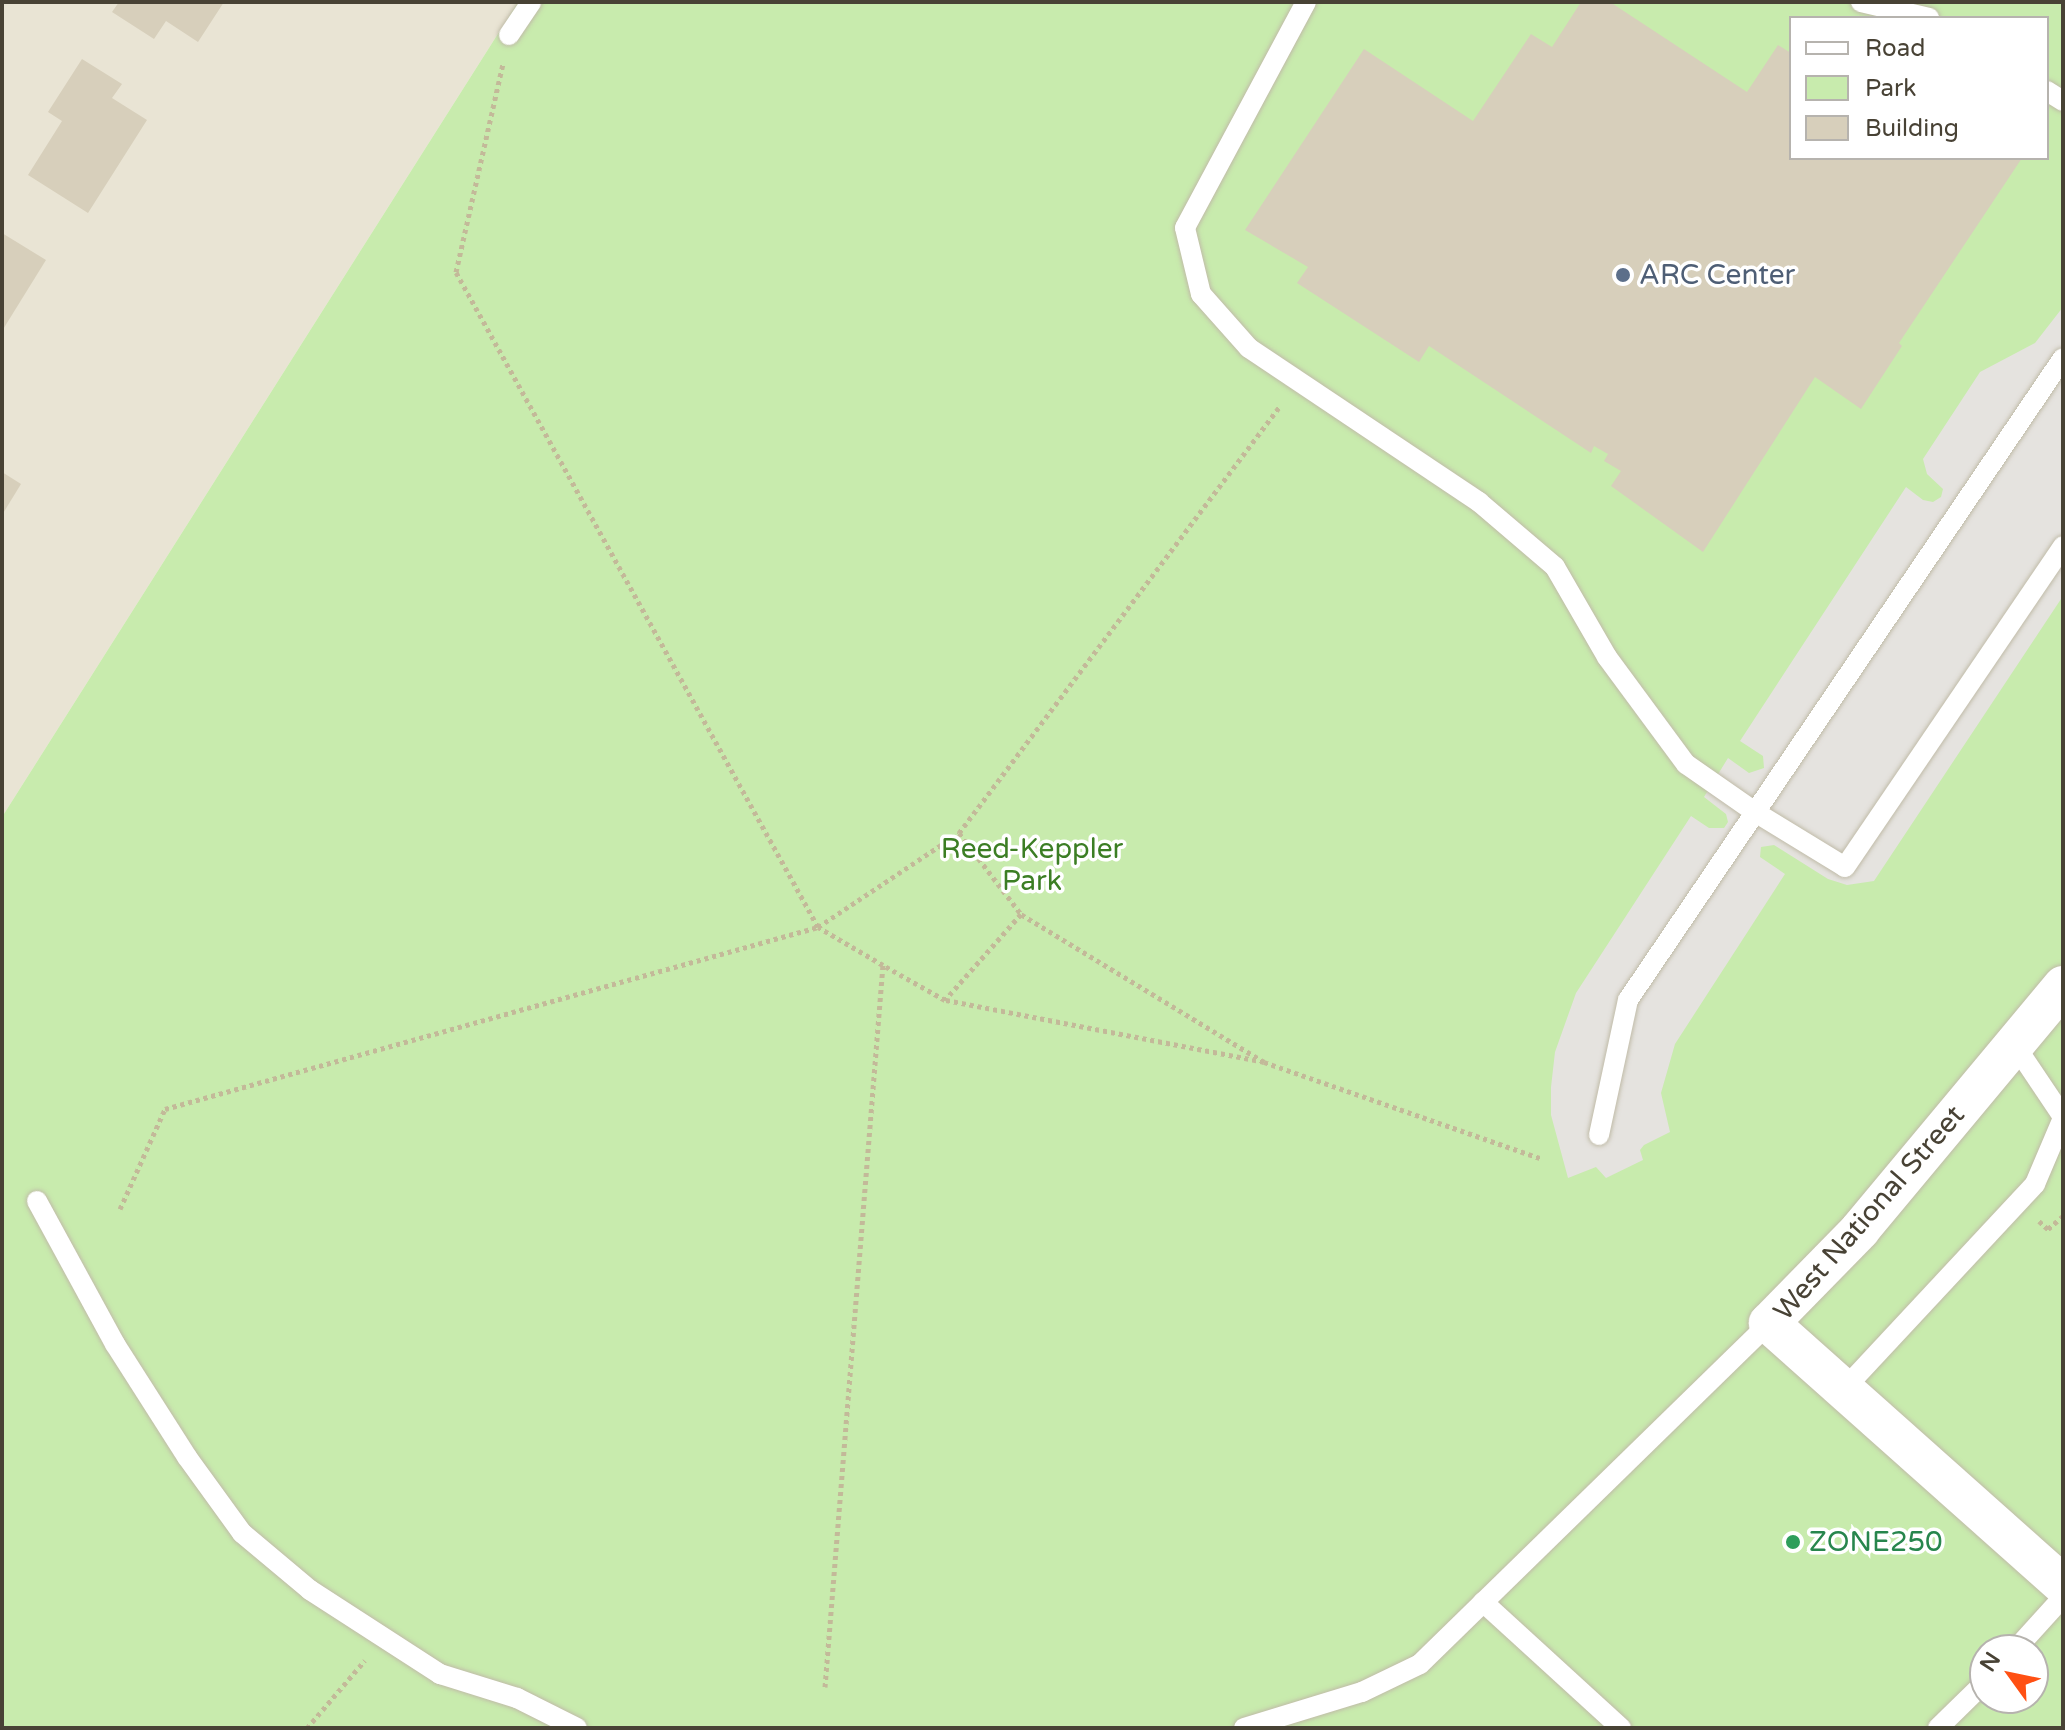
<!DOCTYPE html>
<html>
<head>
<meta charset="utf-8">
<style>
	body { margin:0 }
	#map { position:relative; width:2065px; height:1730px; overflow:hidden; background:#f4f2e6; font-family:"Varela Round",sans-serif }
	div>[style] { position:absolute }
	.residential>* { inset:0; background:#e9e4d4 }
	.green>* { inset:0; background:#c8ebad }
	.parking>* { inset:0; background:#e5e3df }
	.building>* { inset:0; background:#d7cfbb }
	.path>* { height:5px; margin-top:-2.5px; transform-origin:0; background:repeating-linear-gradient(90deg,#c3b999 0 4px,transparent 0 8px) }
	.roads { filter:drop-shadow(0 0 2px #c0bba8) drop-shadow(0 0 2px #c0bba8) }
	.service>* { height:20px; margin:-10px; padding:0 10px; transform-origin:10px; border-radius:10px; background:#fff }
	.minor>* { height:40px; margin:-20px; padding:0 20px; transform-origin:20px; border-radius:20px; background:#fff }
	.dots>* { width:22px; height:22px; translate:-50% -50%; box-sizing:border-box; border:4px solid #fff; border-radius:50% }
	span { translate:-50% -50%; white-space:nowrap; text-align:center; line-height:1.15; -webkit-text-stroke:7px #fff; paint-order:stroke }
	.service-label { font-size:28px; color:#4e5e75 }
	.left { translate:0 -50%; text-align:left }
	.park-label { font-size:28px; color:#3c7e24 }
	.street-label { font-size:28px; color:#484235 }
	.leisure-label { font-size:28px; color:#27864d }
	.frame { position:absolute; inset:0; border:4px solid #484235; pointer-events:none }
	.legend { position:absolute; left:1789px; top:16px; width:260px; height:144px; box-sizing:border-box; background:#fff; border:2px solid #b6b3ae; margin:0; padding:10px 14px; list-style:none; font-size:24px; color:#484235 }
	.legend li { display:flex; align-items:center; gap:16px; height:40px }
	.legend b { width:40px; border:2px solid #b6b3ae }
	.north { position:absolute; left:1969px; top:1634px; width:80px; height:80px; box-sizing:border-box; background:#fff; border:2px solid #b6b3ae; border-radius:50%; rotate:303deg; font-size:22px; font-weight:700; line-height:32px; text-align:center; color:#484235 }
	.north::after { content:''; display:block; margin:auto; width:28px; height:36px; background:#ff5013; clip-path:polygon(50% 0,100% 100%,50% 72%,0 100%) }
</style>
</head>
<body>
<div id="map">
	<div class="residential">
		<i style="clip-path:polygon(2px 2px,518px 2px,2px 817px)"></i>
	</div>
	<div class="green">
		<i style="clip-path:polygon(evenodd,518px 2px,2063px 2px,2063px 1728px,2px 1728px,2px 817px,518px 2px,1791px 18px,2047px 18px,2047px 158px,1791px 158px,1791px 18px,518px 2px,1985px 1650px,2033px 1650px,2033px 1698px,1985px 1698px,1985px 1650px)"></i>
	</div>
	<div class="parking">
		<i style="clip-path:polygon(2063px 307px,2063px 596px,1874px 881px,1847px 885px,1828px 879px,1774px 845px,1761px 847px,1760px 857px,1785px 874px,1675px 1044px,1661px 1093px,1670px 1132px,1644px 1145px,1640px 1150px,1643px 1160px,1606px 1178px,1596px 1167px,1568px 1178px,1551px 1115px,1551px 1087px,1555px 1052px,1576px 993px,1691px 816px,1709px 828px,1724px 828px,1728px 822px,1726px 814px,1704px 797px,1728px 758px,1749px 773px,1764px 768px,1763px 756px,1740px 741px,1906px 487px,1923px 500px,1933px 502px,1941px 497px,1943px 489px,1927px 474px,1923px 459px,1980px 372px,2035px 343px)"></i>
	</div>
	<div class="building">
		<i style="clip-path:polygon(119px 2px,224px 2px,198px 42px,166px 21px,154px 39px,112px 12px)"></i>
		<i style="clip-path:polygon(1581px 2px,1610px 2px,1747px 92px,1778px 45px,1791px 53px,1791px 158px,2022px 158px,1899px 343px,1902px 346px,1861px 409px,1815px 377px,1703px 552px,1611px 486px,1621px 471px,1604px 461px,1608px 454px,1594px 446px,1591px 453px,1429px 346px,1419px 362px,1297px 283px,1308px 267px,1245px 230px,1364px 49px,1473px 121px,1531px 34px,1552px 47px)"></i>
		<i style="clip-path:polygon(82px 59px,122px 84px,112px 98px,147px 120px,88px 213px,28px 175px,62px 121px,48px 112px)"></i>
		<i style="clip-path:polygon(2px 233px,46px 260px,2px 331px)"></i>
		<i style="clip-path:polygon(2px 472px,21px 484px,2px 515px)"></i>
	</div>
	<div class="path">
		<i style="left:959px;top:833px;width:534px;rotate:-53.07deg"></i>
		<i style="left:946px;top:1000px;width:324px;rotate:11deg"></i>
		<i style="left:1264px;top:1062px;width:285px;rotate:-148.7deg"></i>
		<i style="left:1264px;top:1062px;width:294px;rotate:19.2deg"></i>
		<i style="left:120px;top:1209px;width:110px;rotate:-65.8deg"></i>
		<i style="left:165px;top:1109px;width:678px;rotate:-15.57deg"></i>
		<i style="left:818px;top:927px;width:748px;rotate:-118.93deg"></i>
		<i style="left:456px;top:272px;width:213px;rotate:-77.3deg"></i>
		<i style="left:2039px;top:1221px;width:12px;rotate:42deg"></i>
		<i style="left:2048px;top:1229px;width:20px;rotate:-41deg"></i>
		<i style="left:825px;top:1687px;width:724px;rotate:-85.41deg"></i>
		<i style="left:883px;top:965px;width:75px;rotate:-149.7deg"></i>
		<i style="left:818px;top:927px;width:169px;rotate:-33.7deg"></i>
		<i style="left:959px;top:833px;width:102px;rotate:52.6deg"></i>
		<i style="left:1021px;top:914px;width:115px;rotate:131.5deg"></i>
		<i style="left:945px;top:1000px;width:71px;rotate:-150.6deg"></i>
		<i style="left:307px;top:1728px;width:89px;rotate:-49.5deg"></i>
	</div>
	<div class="roads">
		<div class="service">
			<i style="left:1306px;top:2px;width:256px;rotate:118.2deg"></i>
			<i style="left:1185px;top:228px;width:68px;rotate:76.4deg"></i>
			<i style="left:1201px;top:294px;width:72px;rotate:48.4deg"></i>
			<i style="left:1249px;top:348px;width:277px;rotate:33.8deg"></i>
			<i style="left:1479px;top:502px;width:100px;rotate:40.5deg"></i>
			<i style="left:1555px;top:567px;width:104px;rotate:60deg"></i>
			<i style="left:1607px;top:657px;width:133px;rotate:53.6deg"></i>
			<i style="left:1686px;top:764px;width:84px;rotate:34.8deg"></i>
			<i style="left:1755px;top:812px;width:105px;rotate:31.4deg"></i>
			<i style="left:1845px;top:867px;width:388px;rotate:-55.8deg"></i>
			<i style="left:1861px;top:2px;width:70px;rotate:13.2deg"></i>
			<i style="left:509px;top:35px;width:40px;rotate:-56deg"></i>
			<i style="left:2047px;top:91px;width:19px;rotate:32deg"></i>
			<i style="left:2014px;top:1044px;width:88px;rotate:56.1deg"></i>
			<i style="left:1599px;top:1135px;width:138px;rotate:-77.9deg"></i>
			<i style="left:1628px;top:1000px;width:775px;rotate:-55.88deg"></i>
			<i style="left:37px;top:1201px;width:163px;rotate:61.4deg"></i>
			<i style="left:115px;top:1344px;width:134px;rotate:57.5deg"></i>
			<i style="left:187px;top:1457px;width:94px;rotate:54.1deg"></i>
			<i style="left:242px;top:1533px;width:89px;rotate:40deg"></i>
			<i style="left:310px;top:1590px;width:155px;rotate:32.9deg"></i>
			<i style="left:440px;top:1674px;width:81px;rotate:17.3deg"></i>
			<i style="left:517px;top:1698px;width:67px;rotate:26.6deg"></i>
			<i style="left:1844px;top:1389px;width:280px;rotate:-47deg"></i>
			<i style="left:2035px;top:1184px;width:72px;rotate:-67deg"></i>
			<i style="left:1483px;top:1602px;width:187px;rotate:42.4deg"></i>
			<i style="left:2015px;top:1650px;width:72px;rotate:-47.8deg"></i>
			<i style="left:1244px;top:1728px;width:123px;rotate:-17deg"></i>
			<i style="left:1362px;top:1692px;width:64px;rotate:-25.8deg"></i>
			<i style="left:1420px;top:1664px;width:488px;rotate:-44.3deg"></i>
			<i style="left:1938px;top:1728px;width:66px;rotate:-44.4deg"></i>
		</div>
		<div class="minor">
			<i style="left:2063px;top:986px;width:317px;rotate:129.8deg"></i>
			<i style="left:1860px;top:1230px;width:130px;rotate:134.4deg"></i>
			<i style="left:1769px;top:1323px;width:394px;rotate:41.7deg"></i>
		</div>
	</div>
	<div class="dots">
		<i style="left:1623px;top:275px;background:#5c6f8a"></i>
		<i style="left:1793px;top:1542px;background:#2e9e5b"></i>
	</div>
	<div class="service-label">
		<span class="left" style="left:1639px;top:275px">ARC Center</span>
	</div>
	<div class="park-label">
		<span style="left:1032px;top:865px">Reed-Keppler<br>Park</span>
	</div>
	<div class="street-label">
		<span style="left:1869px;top:1213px;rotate:-49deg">West National Street</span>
	</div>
	<div class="leisure-label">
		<span class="left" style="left:1809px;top:1542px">ZONE250</span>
	</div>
	<div class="frame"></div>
	<ul class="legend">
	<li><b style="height:10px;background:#fff"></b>Road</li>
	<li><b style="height:22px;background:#c8ebad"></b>Park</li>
	<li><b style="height:22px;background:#d7cfbb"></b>Building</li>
	</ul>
	<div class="north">N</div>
</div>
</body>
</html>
